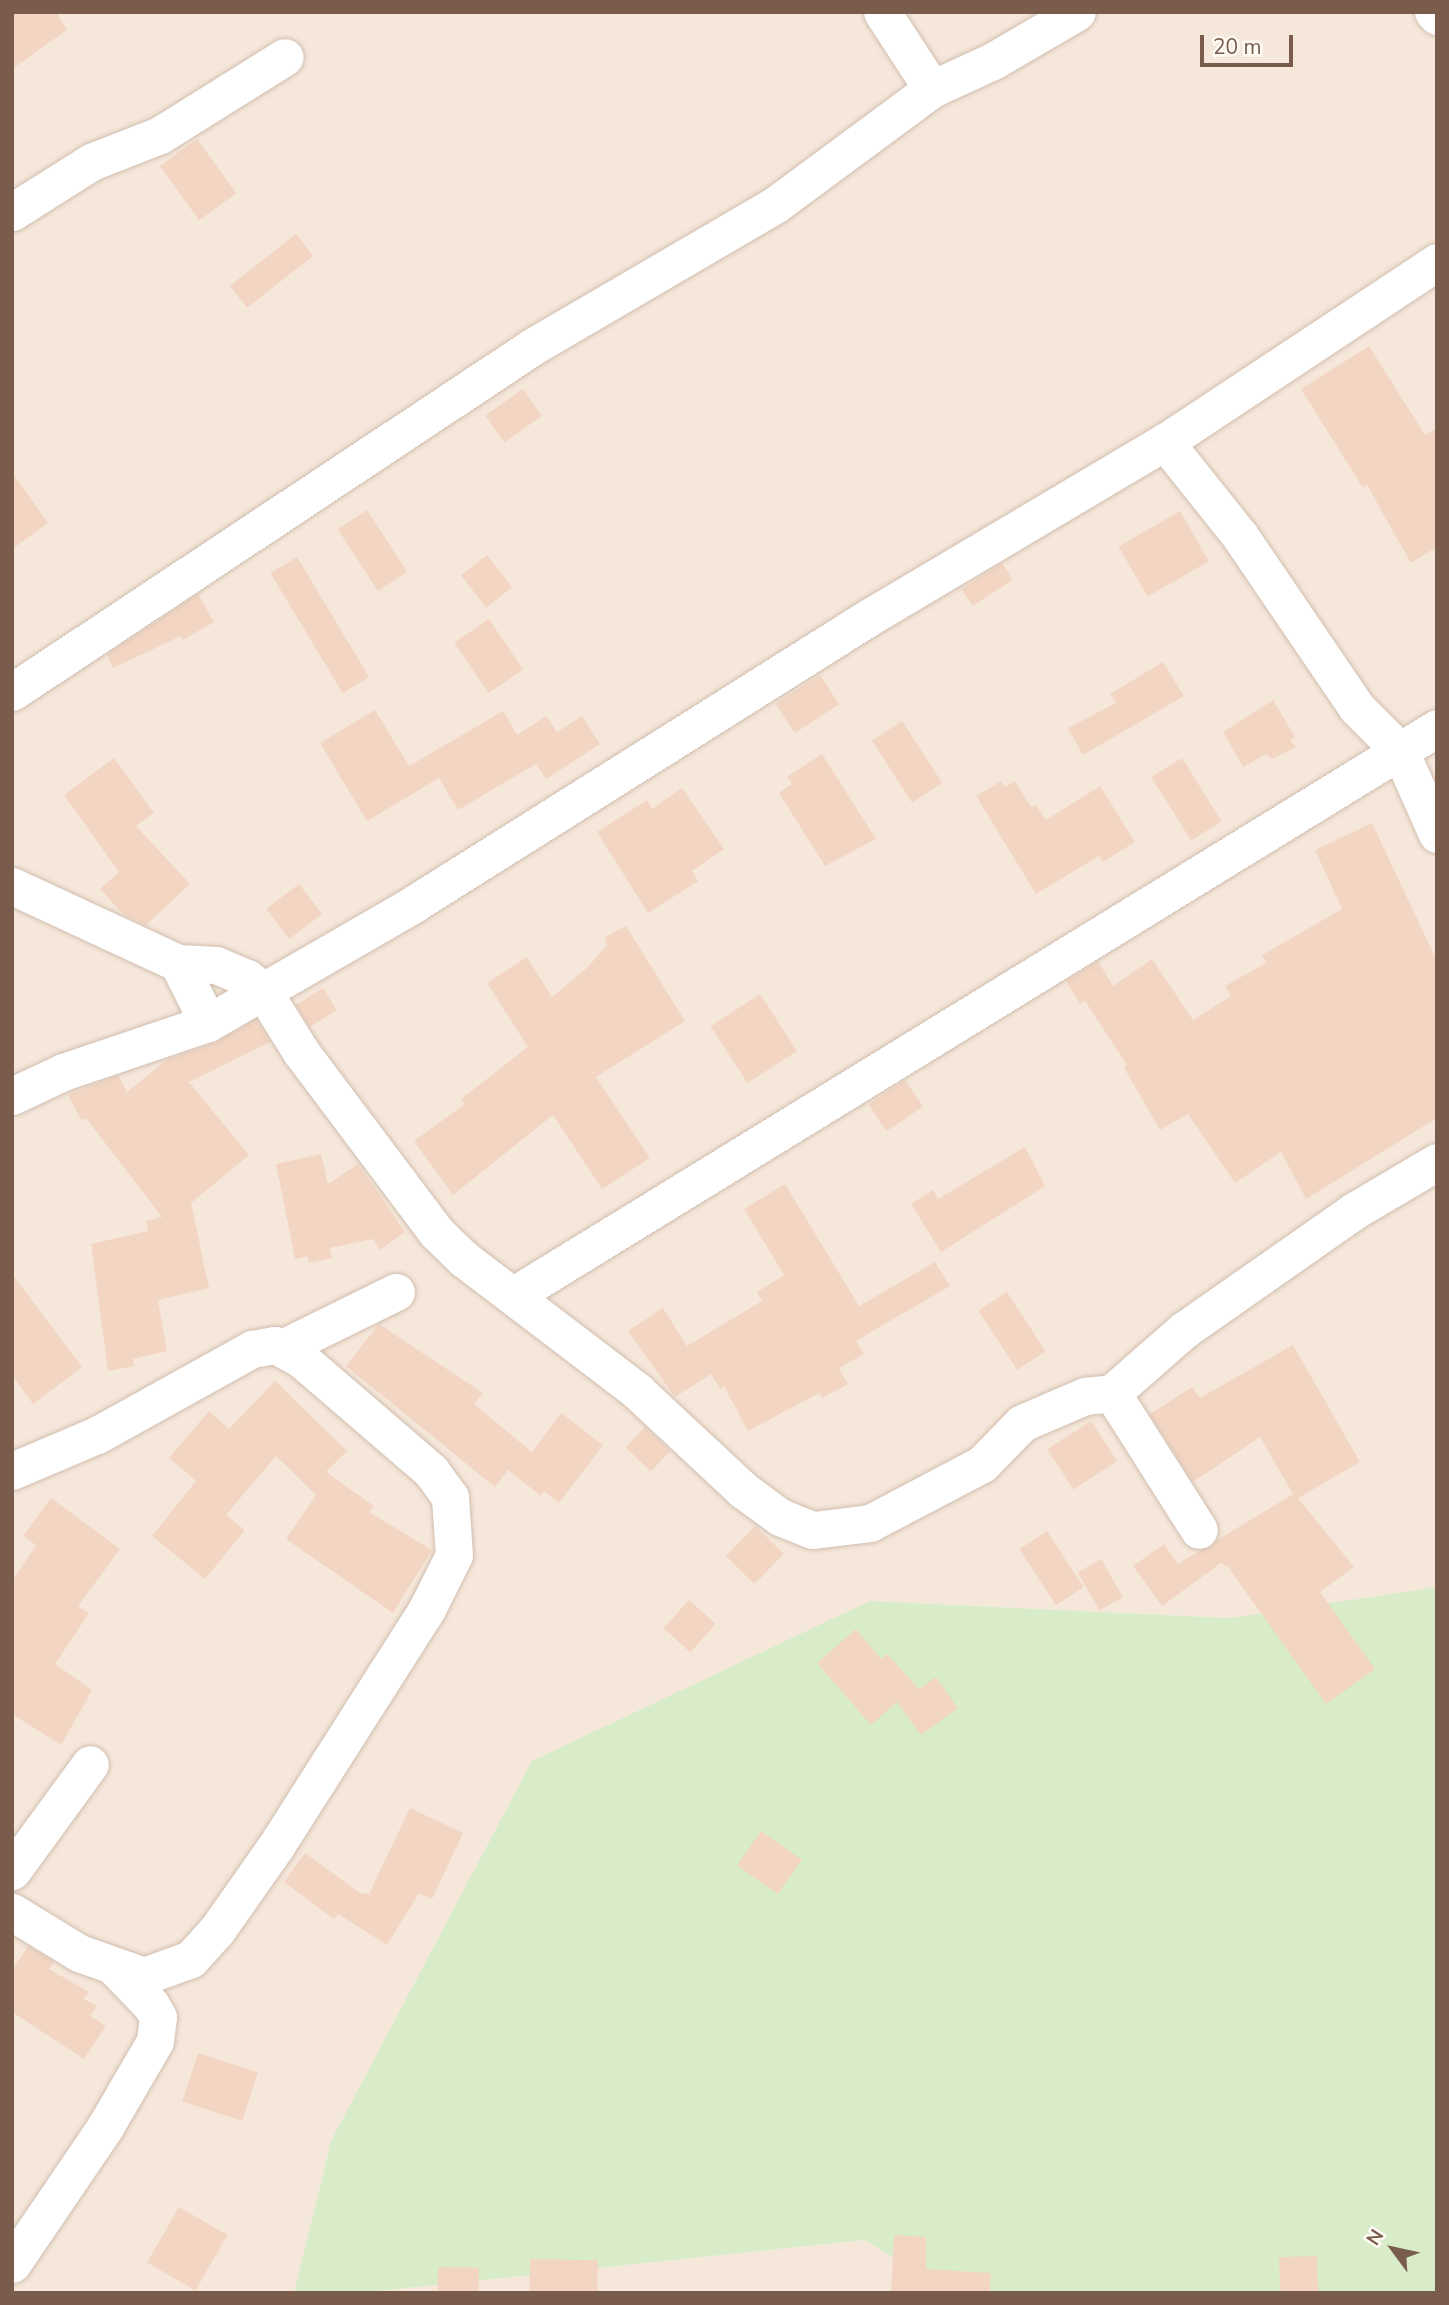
<!DOCTYPE html>
<html>
<head>
<meta charset="utf-8">
<style>
	body { margin:0 }
	#map { position:relative; width:1449px; height:2305px; overflow:hidden; background:#fdf6ec; font-family:"Nunito Sans",sans-serif }
	div>[style] { position:absolute }
	.residential>* { inset:0; background:#f5e8da }
	.green>* { inset:0; background:#d8ecc9 }
	.building>* { inset:0; background:#f3d5c3; transform-origin:0 0 }
	.roads { filter:drop-shadow(0 0 2px #d1beb0) drop-shadow(0 0 2px #d1beb0) }
	.minor>* { height:37px; margin:-18.5px; padding:0 18.5px; transform-origin:18.5px; border-radius:18.5px; background:#fff }
	span { translate:-50% -50%; white-space:nowrap; text-align:center; line-height:1.15; -webkit-text-stroke:6px #fffaf3; paint-order:stroke }
	.frame { position:absolute; inset:0; border:14px solid #7a5c4d; pointer-events:none }
	.north { position:absolute; left:1358px; top:2214px; width:70px; height:70px; -webkit-text-stroke:5px #fffaf3; paint-order:stroke; rotate:303deg; font-size:19px; font-weight:700; line-height:28px; text-align:center; color:#7a5c4d }
	.north::after { content:''; display:block; margin:auto; width:24px; height:32px; background:#7a5c4d; clip-path:polygon(50% 0,100% 100%,50% 72%,0 100%) }
	.scale { position:absolute; left:1200px; top:35px; width:93px; height:32px; box-sizing:border-box; border:4px solid #7a5c4d; border-top:0; padding-left:9px; font-size:21px; line-height:24px; white-space:nowrap; color:#7a5c4d; -webkit-text-stroke:5px #fffaf3; paint-order:stroke }
</style>
</head>
<body>
<div id="map">
	<div class="residential">
		<i style="clip-path:polygon(12px 12px,1437px 12px,1437px 1587px,1230px 1618px,870px 1601px,331px 2141px,294px 2293px,12px 2293px)"></i>
		<i style="clip-path:polygon(865px 2240px,951px 2293px,360px 2293px)"></i>
	</div>
	<div class="green">
		<i style="clip-path:polygon(1437px 1587px,1437px 2293px,951px 2293px,865px 2240px,360px 2293px,294px 2293px,331px 2141px,532px 1761px,870px 1601px,1230px 1618px)"></i>
	</div>
	<div class="building">
		<i style="clip-path:polygon(12px 12px,56px 12px,67px 30px,12px 69px)"></i>
		<i style="left:197px;top:139px;width:67px;height:46px;rotate:54deg"></i>
		<i style="left:296px;top:234px;width:28px;height:84px;rotate:52deg"></i>
		<i style="clip-path:polygon(1369px 346px,1425px 435px,1437px 428px,1437px 547px,1411px 563px,1367px 485px,1363px 488px,1301px 389px)"></i>
		<i style="left:523px;top:389px;width:33px;height:46px;rotate:55deg"></i>
		<i style="clip-path:polygon(12px 472px,48px 523px,12px 549px)"></i>
		<i style="left:367px;top:510px;width:74px;height:35px;rotate:57deg"></i>
		<i style="left:1180px;top:511px;width:58px;height:71px;rotate:60deg"></i>
		<i style="left:487px;top:555px;width:41px;height:33px;rotate:52deg"></i>
		<i style="left:297px;top:557px;width:140px;height:31px;rotate:59deg"></i>
		<i style="left:1002px;top:563px;width:20px;height:48px;rotate:57deg"></i>
		<i style="clip-path:polygon(198px 594px,214px 622px,183px 640px,181px 636px,113px 668px,107px 654px)"></i>
		<i style="left:489px;top:619px;width:61px;height:42px;rotate:56deg"></i>
		<i style="clip-path:polygon(1163px 662px,1184px 696px,1083px 755px,1068px 728px,1116px 703px,1110px 694px)"></i>
		<i style="left:820px;top:675px;width:35px;height:53px;rotate:57deg"></i>
		<i style="clip-path:polygon(1273px 700px,1295px 737px,1290px 741px,1296px 747px,1272px 759px,1266px 754px,1243px 767px,1223px 732px)"></i>
		<i style="clip-path:polygon(375px 710px,409px 766px,503px 711px,517px 735px,546px 716px,557px 732px,582px 716px,600px 744px,546px 779px,536px 764px,458px 810px,439px 778px,367px 821px,320px 743px)"></i>
		<i style="left:902px;top:721px;width:74px;height:36px;rotate:57deg"></i>
		<i style="clip-path:polygon(822px 754px,876px 839px,825px 866px,779px 793px,792px 784px,787px 777px)"></i>
		<i style="clip-path:polygon(114px 758px,154px 813px,136px 826px,190px 884px,146px 925px,124px 915px,100px 889px,119px 872px,64px 795px)"></i>
		<i style="left:1182px;top:758px;width:75px;height:36px;rotate:58deg"></i>
		<i style="clip-path:polygon(1001px 781px,1005px 787px,1015px 781px,1031px 807px,1036px 805px,1046px 820px,1100px 786px,1135px 842px,1103px 862px,1099px 856px,1036px 894px,976px 796px)"></i>
		<i style="clip-path:polygon(682px 788px,724px 849px,692px 871px,698px 881px,648px 913px,597px 832px,647px 800px,652px 809px)"></i>
		<i style="clip-path:polygon(1372px 823px,1437px 961px,1437px 1118px,1306px 1199px,1281px 1152px,1235px 1183px,1188px 1114px,1160px 1130px,1124px 1068px,1127px 1065px,1085px 1001px,1080px 1004px,1066px 981px,1098px 961px,1113px 986px,1152px 959px,1193px 1020px,1231px 996px,1225px 986px,1266px 963px,1262px 955px,1342px 909px,1315px 850px)"></i>
		<i style="left:299px;top:884px;width:38px;height:41px;rotate:53deg"></i>
		<i style="clip-path:polygon(626px 926px,685px 1021px,596px 1077px,650px 1158px,602px 1189px,553px 1115px,453px 1195px,414px 1141px,465px 1104px,461px 1099px,528px 1047px,487px 983px,527px 957px,552px 997px,588px 967px,607px 945px,605px 937px)"></i>
		<i style="left:323px;top:988px;width:26px;height:32px;rotate:58deg"></i>
		<i style="left:760px;top:994px;width:68px;height:59px;rotate:57deg"></i>
		<i style="clip-path:polygon(256px 1019px,270px 1042px,189px 1082px,249px 1155px,191px 1203px,209px 1288px,158px 1300px,167px 1351px,133px 1359px,134px 1366px,108px 1371px,91px 1244px,148px 1231px,146px 1221px,162px 1217px,86px 1118px,81px 1120px,68px 1095px,118px 1075px,127px 1092px,168px 1059px,215px 1043px)"></i>
		<i style="left:905px;top:1080px;width:32px;height:44px;rotate:56deg"></i>
		<i style="clip-path:polygon(1025px 1147px,1045px 1186px,941px 1252px,911px 1204px,933px 1190px,938px 1199px)"></i>
		<i style="clip-path:polygon(321px 1154px,328px 1184px,358px 1164px,405px 1232px,380px 1250px,373px 1239px,330px 1248px,332px 1258px,309px 1263px,307px 1256px,295px 1259px,276px 1164px)"></i>
		<i style="clip-path:polygon(785px 1184px,859px 1306px,935px 1262px,950px 1286px,856px 1341px,864px 1354px,839px 1368px,848px 1384px,822px 1398px,819px 1393px,748px 1431px,724px 1386px,720px 1389px,711px 1374px,675px 1397px,628px 1331px,663px 1308px,687px 1346px,762px 1301px,757px 1292px,784px 1275px,744px 1209px)"></i>
		<i style="clip-path:polygon(12px 1274px,82px 1367px,33px 1404px,12px 1375px)"></i>
		<i style="left:1007px;top:1292px;width:71px;height:34px;rotate:57deg"></i>
		<i style="clip-path:polygon(379px 1324px,483px 1393px,474px 1404px,532px 1452px,561px 1413px,603px 1445px,559px 1503px,544px 1491px,541px 1496px,508px 1470px,495px 1487px,346px 1366px)"></i>
		<i style="clip-path:polygon(1293px 1345px,1360px 1462px,1298px 1498px,1354px 1567px,1320px 1592px,1375px 1669px,1326px 1704px,1228px 1567px,1221px 1563px,1162px 1606px,1133px 1566px,1164px 1544px,1178px 1564px,1293px 1494px,1260px 1437px,1193px 1482px,1150px 1414px,1192px 1387px,1200px 1398px)"></i>
		<i style="clip-path:polygon(275px 1381px,347px 1451px,326px 1472px,374px 1506px,369px 1512px,432px 1550px,393px 1613px,286px 1539px,316px 1495px,276px 1456px,226px 1515px,245px 1530px,205px 1579px,152px 1536px,196px 1481px,169px 1458px,209px 1411px,229px 1429px)"></i>
		<i style="left:1091px;top:1421px;width:48px;height:52px;rotate:57deg"></i>
		<i style="left:645px;top:1427px;width:35px;height:28px;rotate:44deg"></i>
		<i style="clip-path:polygon(51px 1498px,120px 1549px,78px 1606px,89px 1613px,55px 1664px,92px 1690px,61px 1745px,12px 1714px,12px 1581px,36px 1545px,23px 1536px)"></i>
		<i style="left:755px;top:1526px;width:40px;height:42px;rotate:44deg"></i>
		<i style="left:1047px;top:1531px;width:67px;height:33px;rotate:57deg"></i>
		<i style="left:1101px;top:1559px;width:44px;height:27px;rotate:60deg"></i>
		<i style="left:689px;top:1600px;width:36px;height:38px;rotate:42deg"></i>
		<i style="clip-path:polygon(856px 1629px,881px 1659px,887px 1654px,919px 1689px,936px 1677px,958px 1708px,921px 1735px,897px 1702px,871px 1725px,817px 1663px)"></i>
		<i style="clip-path:polygon(410px 1808px,463px 1833px,432px 1899px,419px 1893px,387px 1945px,338px 1914px,334px 1919px,284px 1882px,305px 1853px,360px 1893px,369px 1894px)"></i>
		<i style="left:761px;top:1831px;width:50px;height:42px;rotate:35deg"></i>
		<i style="clip-path:polygon(28px 1946px,54px 1962px,49px 1969px,89px 1992px,84px 1999px,97px 2006px,90px 2016px,106px 2026px,84px 2059px,12px 2012px,12px 1971px)"></i>
		<i style="left:198px;top:2053px;width:63px;height:51px;rotate:18deg"></i>
		<i style="left:179px;top:2207px;width:56px;height:64px;rotate:30deg"></i>
		<i style="clip-path:polygon(894px 2235px,926px 2237px,926px 2269px,991px 2273px,990px 2293px,891px 2293px)"></i>
		<i style="left:1317px;top:2256px;width:37px;height:38px;rotate:88deg"></i>
		<i style="left:530px;top:2259px;width:68px;height:34px;rotate:1deg"></i>
		<i style="left:438px;top:2267px;width:41px;height:26px;rotate:1deg"></i>
	</div>
	<div class="roads">
		<div class="minor">
			<i style="left:882px;top:12px;width:92px;rotate:57deg"></i>
			<i style="left:1433px;top:12px;width:6px;rotate:45deg"></i>
			<i style="left:12px;top:212px;width:93px;rotate:-32.3deg"></i>
			<i style="left:91px;top:162px;width:74px;rotate:-21.4deg"></i>
			<i style="left:160px;top:135px;width:147px;rotate:-32deg"></i>
			<i style="left:1165px;top:442px;width:120px;rotate:51.4deg"></i>
			<i style="left:1240px;top:536px;width:207px;rotate:55.8deg"></i>
			<i style="left:1356px;top:707px;width:62px;rotate:45deg"></i>
			<i style="left:1400px;top:751px;width:91px;rotate:66deg"></i>
			<i style="left:12px;top:692px;width:624px;rotate:-33.56deg"></i>
			<i style="left:532px;top:347px;width:281px;rotate:-30.3deg"></i>
			<i style="left:775px;top:205px;width:195px;rotate:-36.5deg"></i>
			<i style="left:932px;top:89px;width:67px;rotate:-24.7deg"></i>
			<i style="left:993px;top:61px;width:97px;rotate:-30.3deg"></i>
			<i style="left:12px;top:886px;width:183px;rotate:24.9deg"></i>
			<i style="left:178px;top:963px;width:38px;rotate:3deg"></i>
			<i style="left:216px;top:965px;width:34px;rotate:23deg"></i>
			<i style="left:247px;top:978px;width:21px;rotate:39deg"></i>
			<i style="left:263px;top:991px;width:72px;rotate:58.1deg"></i>
			<i style="left:301px;top:1052px;width:225px;rotate:53.1deg"></i>
			<i style="left:436px;top:1232px;width:39px;rotate:44deg"></i>
			<i style="left:464px;top:1259px;width:218px;rotate:37.3deg"></i>
			<i style="left:637px;top:1391px;width:145px;rotate:43deg"></i>
			<i style="left:743px;top:1490px;width:46px;rotate:36.1deg"></i>
			<i style="left:780px;top:1517px;width:35px;rotate:22deg"></i>
			<i style="left:813px;top:1530px;width:57px;rotate:-7deg"></i>
			<i style="left:870px;top:1523px;width:127px;rotate:-27.8deg"></i>
			<i style="left:982px;top:1464px;width:57px;rotate:-45.7deg"></i>
			<i style="left:1022px;top:1423px;width:69px;rotate:-23.2deg"></i>
			<i style="left:1085px;top:1396px;width:27px;rotate:-6deg"></i>
			<i style="left:1112px;top:1393px;width:96px;rotate:-41.2deg"></i>
			<i style="left:1184px;top:1330px;width:208px;rotate:-35deg"></i>
			<i style="left:1354px;top:1211px;width:96px;rotate:-30.6deg"></i>
			<i style="left:178px;top:963px;width:67px;rotate:63.4deg"></i>
			<i style="left:12px;top:1096px;width:56px;rotate:-25.2deg"></i>
			<i style="left:63px;top:1072px;width:153px;rotate:-18.7deg"></i>
			<i style="left:208px;top:1023px;width:236px;rotate:-30deg"></i>
			<i style="left:412px;top:905px;width:539px;rotate:-32.19deg"></i>
			<i style="left:868px;top:618px;width:345px;rotate:-30.7deg"></i>
			<i style="left:1165px;top:442px;width:326px;rotate:-33.5deg"></i>
			<i style="left:514px;top:1295px;width:1083px;rotate:-31.56deg"></i>
			<i style="left:282px;top:1348px;width:127px;rotate:-26.2deg"></i>
			<i style="left:1112px;top:1393px;width:162px;rotate:57.6deg"></i>
			<i style="left:12px;top:1471px;width:92px;rotate:-23deg"></i>
			<i style="left:97px;top:1435px;width:177px;rotate:-29deg"></i>
			<i style="left:252px;top:1349px;width:23px;rotate:-10deg"></i>
			<i style="left:275px;top:1345px;width:30px;rotate:28deg"></i>
			<i style="left:301px;top:1359px;width:172px;rotate:40.7deg"></i>
			<i style="left:431px;top:1471px;width:32px;rotate:54deg"></i>
			<i style="left:450px;top:1497px;width:58px;rotate:86.1deg"></i>
			<i style="left:454px;top:1555px;width:60px;rotate:116.6deg"></i>
			<i style="left:427px;top:1609px;width:281px;rotate:122.5deg"></i>
			<i style="left:276px;top:1846px;width:103px;rotate:125.1deg"></i>
			<i style="left:217px;top:1930px;width:39px;rotate:132deg"></i>
			<i style="left:191px;top:1959px;width:50px;rotate:160.1deg"></i>
			<i style="left:144px;top:1976px;width:69px;rotate:-160.5deg"></i>
			<i style="left:79px;top:1953px;width:79px;rotate:-148.5deg"></i>
			<i style="left:12px;top:1871px;width:132px;rotate:-53.9deg"></i>
			<i style="left:12px;top:2264px;width:166px;rotate:-55.8deg"></i>
			<i style="left:105px;top:2127px;width:99px;rotate:-59.8deg"></i>
			<i style="left:155px;top:2041px;width:24px;rotate:-83deg"></i>
			<i style="left:158px;top:2017px;width:14px;rotate:-120deg"></i>
			<i style="left:151px;top:2005px;width:52px;rotate:-134.2deg"></i>
		</div>
	</div>
	<div class="frame"></div>
	<div class="north">N</div>
	<div class="scale">20 m</div>
</div>
</body>
</html>
